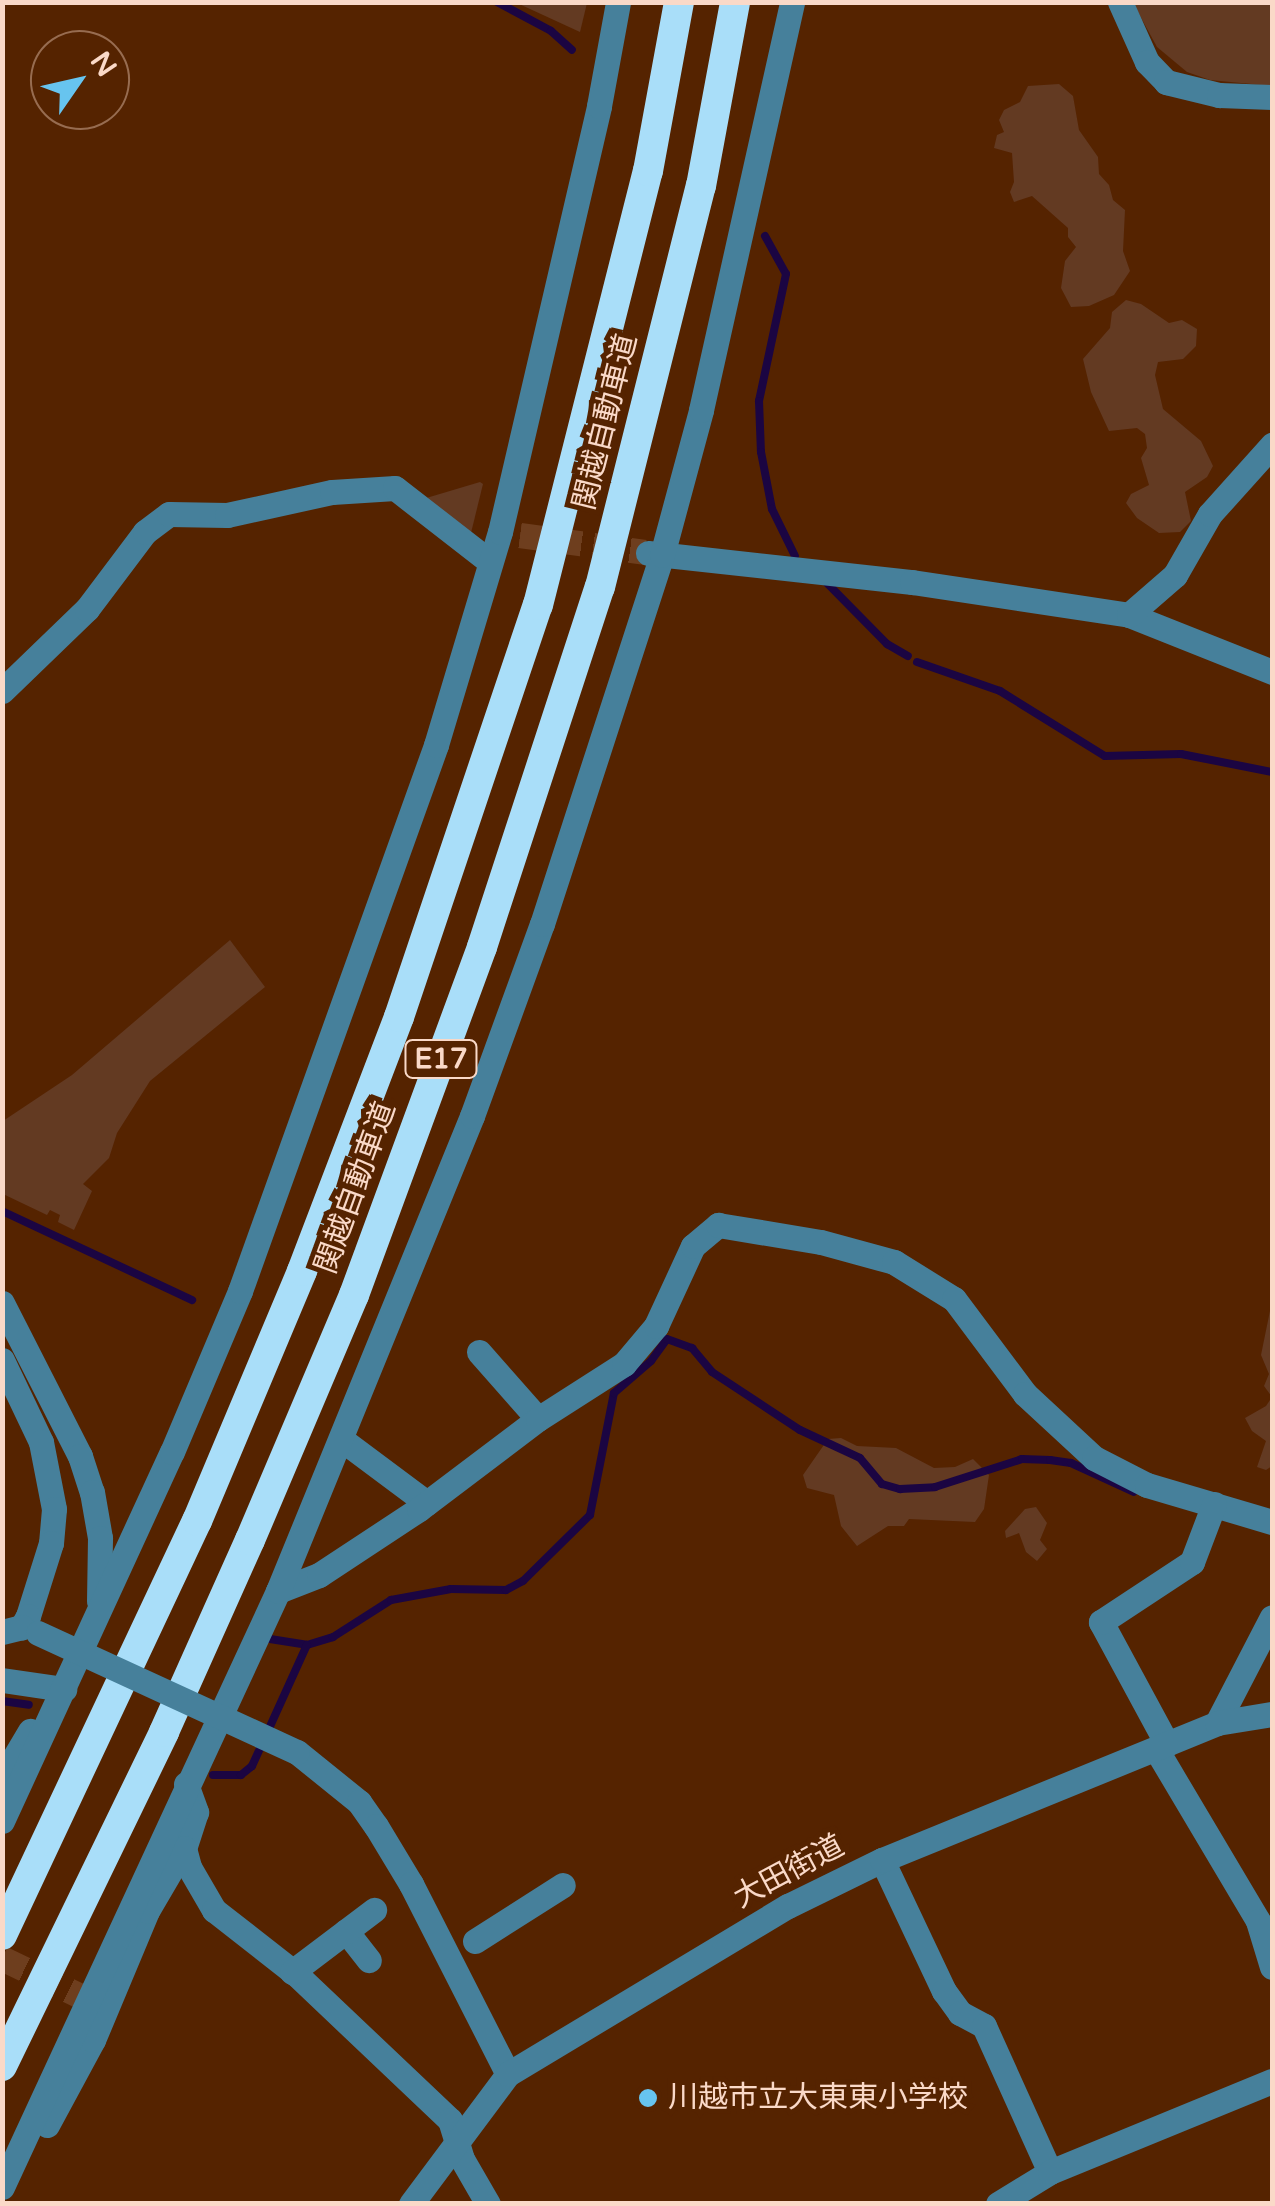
<!DOCTYPE html>
<html>
<head>
<meta charset="utf-8">
<style>
	body { margin:0 }
	#map { position:relative; width:1275px; height:2206px; overflow:hidden; background:#552300; font-family:"Varela Round","Noto Sans JP",sans-serif }
	div>[style] { position:absolute }
	.green>* { inset:0; background:#633a22 }
	.stream>* { height:8px; margin:-4px; padding:0 4px; transform-origin:4px; border-radius:4px; background:#1b0542 }
	.minor-tunnel>* { height:25px; margin-top:-12.5px; transform-origin:0; background:repeating-linear-gradient(90deg,#6e3e1e 0 25px,transparent 0 37px) }
	.minor>* { height:25px; margin:-12.5px; padding:0 12.5px; transform-origin:12.5px; border-radius:12.5px; background:#46809b }
	.highway>* { height:30px; margin:-15px; padding:0 15px; transform-origin:15px; border-radius:15px; background:#a9def9 }
	.minor-bridge>* { height:25px; margin:-12.5px; padding:0 12.5px; transform-origin:12.5px; border-radius:12.5px; background:#46809b }
	.dots>* { width:28px; height:28px; translate:-50% -50%; box-sizing:border-box; border:5px solid #552300; border-radius:50% }
	span { translate:-50% -50%; white-space:nowrap; text-align:center; line-height:1.15; -webkit-text-stroke:10px #552300; paint-order:stroke }
	.shield-label span { padding:2px 8px; background:#552300; border:2px solid; border-radius:8px; -webkit-text-stroke-width:0 }
	.shield-label { font-size:28px; color:#fad9c8; font-weight:700 }
	.street-label { font-size:30px; color:#fad9c8 }
	.poi-label { font-size:30px; color:#fad9c8 }
	.left { translate:0 -50%; text-align:left }
	.frame { position:absolute; inset:0; border:5px solid #fad9c8; pointer-events:none }
	.north { position:absolute; left:30px; top:30px; width:100px; height:100px; box-sizing:border-box; background:#552300; border:2px solid #976c50; border-radius:50%; rotate:56deg; font-size:28px; font-weight:700; line-height:40px; text-align:center; color:#fad9c8 }
	.north::after { content:''; display:block; margin:auto; width:35px; height:45px; background:#67c4ef; clip-path:polygon(50% 0,100% 100%,50% 72%,0 100%) }
</style>
</head>
<body>
<div id="map">
	<div class="green">
		<i style="clip-path:polygon(517px 3px,587px 3px,580px 32px)"></i>
		<i style="clip-path:polygon(1133px 3px,1272px 3px,1272px 86px,1210px 80px,1187px 72px,1157px 47px)"></i>
		<i style="clip-path:polygon(1059px 84px,1073px 96px,1079px 130px,1098px 157px,1099px 174px,1109px 185px,1113px 200px,1125px 210px,1123px 251px,1130px 271px,1114px 295px,1089px 306px,1071px 307px,1061px 288px,1065px 261px,1076px 247px,1068px 237px,1068px 228px,1032px 196px,1014px 202px,1010px 192px,1014px 182px,1012px 153px,994px 148px,997px 135px,1004px 132px,999px 120px,1004px 110px,1020px 102px,1028px 86px)"></i>
		<i style="clip-path:polygon(1126px 300px,1141px 304px,1169px 323px,1182px 320px,1197px 329px,1196px 346px,1183px 359px,1158px 362px,1155px 375px,1163px 409px,1201px 441px,1213px 466px,1207px 477px,1185px 492px,1191px 521px,1180px 532px,1159px 533px,1137px 518px,1126px 503px,1131px 494px,1149px 485px,1141px 458px,1147px 448px,1145px 434px,1137px 428px,1109px 431px,1091px 392px,1083px 359px,1110px 328px,1112px 312px)"></i>
		<i style="clip-path:polygon(480px 482px,483px 484px,470px 537px,423px 499px)"></i>
		<i style="clip-path:polygon(230px 940px,265px 987px,150px 1081px,117px 1133px,109px 1158px,83px 1184px,92px 1191px,74px 1230px,58px 1222px,60px 1215px,50px 1210px,47px 1215px,3px 1194px,3px 1121px,72px 1075px)"></i>
		<i style="clip-path:polygon(1272px 1301px,1272px 1466px,1266px 1470px,1257px 1467px,1266px 1441px,1252px 1431px,1245px 1418px,1266px 1406px,1272px 1397px,1264px 1386px,1269px 1374px,1261px 1355px)"></i>
		<i style="clip-path:polygon(841px 1438px,857px 1446px,896px 1448px,934px 1468px,955px 1467px,973px 1459px,989px 1475px,984px 1509px,975px 1522px,909px 1519px,904px 1526px,888px 1526px,857px 1546px,841px 1526px,834px 1495px,807px 1488px,803px 1475px,828px 1439px)"></i>
		<i style="clip-path:polygon(1036px 1507px,1047px 1523px,1040px 1540px,1047px 1549px,1037px 1561px,1026px 1552px,1019px 1533px,1006px 1538px,1005px 1531px,1025px 1509px)"></i>
	</div>
	<div class="stream">
		<i style="left:497px;top:2px;width:61px;rotate:28.2deg"></i>
		<i style="left:551px;top:31px;width:28px;rotate:42deg"></i>
		<i style="left:765px;top:236px;width:43px;rotate:61.1deg"></i>
		<i style="left:786px;top:274px;width:130px;rotate:102deg"></i>
		<i style="left:759px;top:401px;width:51px;rotate:87.8deg"></i>
		<i style="left:761px;top:452px;width:58px;rotate:79.1deg"></i>
		<i style="left:772px;top:509px;width:52px;rotate:63.9deg"></i>
		<i style="left:822px;top:578px;width:93px;rotate:45.4deg"></i>
		<i style="left:887px;top:644px;width:24px;rotate:30deg"></i>
		<i style="left:917px;top:662px;width:88px;rotate:19.3deg"></i>
		<i style="left:1000px;top:691px;width:123px;rotate:31.8deg"></i>
		<i style="left:1105px;top:756px;width:76px;rotate:-1.5deg"></i>
		<i style="left:1181px;top:754px;width:93px;rotate:11.2deg"></i>
		<i style="left:2px;top:1211px;width:210px;rotate:25.1deg"></i>
		<i style="left:270px;top:1639px;width:37px;rotate:9deg"></i>
		<i style="left:307px;top:1645px;width:27px;rotate:-17deg"></i>
		<i style="left:333px;top:1637px;width:69px;rotate:-32.5deg"></i>
		<i style="left:391px;top:1600px;width:61px;rotate:-10.4deg"></i>
		<i style="left:451px;top:1589px;width:55px;rotate:1deg"></i>
		<i style="left:506px;top:1590px;width:19px;rotate:-28deg"></i>
		<i style="left:523px;top:1581px;width:94px;rotate:-44.6deg"></i>
		<i style="left:590px;top:1515px;width:124px;rotate:-78.9deg"></i>
		<i style="left:614px;top:1393px;width:49px;rotate:-40.9deg"></i>
		<i style="left:651px;top:1361px;width:27px;rotate:-54deg"></i>
		<i style="left:667px;top:1339px;width:27px;rotate:20deg"></i>
		<i style="left:692px;top:1348px;width:31px;rotate:50deg"></i>
		<i style="left:712px;top:1372px;width:105px;rotate:33.4deg"></i>
		<i style="left:800px;top:1430px;width:66px;rotate:25deg"></i>
		<i style="left:860px;top:1458px;width:34px;rotate:50deg"></i>
		<i style="left:882px;top:1484px;width:19px;rotate:16deg"></i>
		<i style="left:900px;top:1489px;width:35px;rotate:-3deg"></i>
		<i style="left:935px;top:1487px;width:91px;rotate:-17.8deg"></i>
		<i style="left:1022px;top:1459px;width:28px;rotate:2deg"></i>
		<i style="left:1050px;top:1460px;width:21px;rotate:8deg"></i>
		<i style="left:1071px;top:1463px;width:69px;rotate:24.7deg"></i>
		<i style="left:2px;top:1701px;width:27px;rotate:8deg"></i>
		<i style="left:213px;top:1775px;width:28px"></i>
		<i style="left:241px;top:1775px;width:14px;rotate:-39deg"></i>
		<i style="left:252px;top:1766px;width:133px;rotate:-65.6deg"></i>
	</div>
	<div class="minor-tunnel">
		<i style="left:520px;top:535px;width:126px;rotate:7.7deg"></i>
		<i style="left:2px;top:1958px;width:115px;rotate:25.7deg"></i>
	</div>
	<div class="minor">
		<i style="left:1120px;top:2px;width:66px;rotate:65.8deg"></i>
		<i style="left:1147px;top:62px;width:28px;rotate:46deg"></i>
		<i style="left:1166px;top:82px;width:55px;rotate:13.8deg"></i>
		<i style="left:1219px;top:95px;width:53px;rotate:2.2deg"></i>
		<i style="left:648px;top:553px;width:266px;rotate:6.3deg"></i>
		<i style="left:912px;top:582px;width:219px;rotate:8.6deg"></i>
		<i style="left:1129px;top:615px;width:154px;rotate:21.7deg"></i>
		<i style="left:1129px;top:615px;width:61px;rotate:-41deg"></i>
		<i style="left:1175px;top:575px;width:70px;rotate:-60.2deg"></i>
		<i style="left:1210px;top:514px;width:93px;rotate:-48.1deg"></i>
		<i style="left:2px;top:691px;width:118px;rotate:-44deg"></i>
		<i style="left:87px;top:609px;width:96px;rotate:-53deg"></i>
		<i style="left:145px;top:532px;width:30px;rotate:-37deg"></i>
		<i style="left:169px;top:514px;width:58px;rotate:1deg"></i>
		<i style="left:227px;top:515px;width:107px;rotate:-12.4deg"></i>
		<i style="left:332px;top:492px;width:63px;rotate:-3.6deg"></i>
		<i style="left:395px;top:488px;width:120px;rotate:37.9deg"></i>
		<i style="left:2px;top:1303px;width:172px;rotate:63deg"></i>
		<i style="left:80px;top:1456px;width:38px;rotate:72deg"></i>
		<i style="left:92px;top:1492px;width:47px;rotate:80.1deg"></i>
		<i style="left:100px;top:1538px;width:63px;rotate:90.9deg"></i>
		<i style="left:479px;top:1352px;width:89px;rotate:48.6deg"></i>
		<i style="left:2px;top:1360px;width:91px;rotate:64.6deg"></i>
		<i style="left:41px;top:1442px;width:68px;rotate:79deg"></i>
		<i style="left:54px;top:1509px;width:34px;rotate:95deg"></i>
		<i style="left:51px;top:1543px;width:77px;rotate:107.5deg"></i>
		<i style="left:28px;top:1616px;width:13px;rotate:119deg"></i>
		<i style="left:22px;top:1627px;width:21px;rotate:166deg"></i>
		<i style="left:341px;top:1439px;width:107px;rotate:36.7deg"></i>
		<i style="left:278px;top:1591px;width:44px;rotate:-21.3deg"></i>
		<i style="left:319px;top:1575px;width:120px;rotate:-33.4deg"></i>
		<i style="left:419px;top:1509px;width:149px;rotate:-37.1deg"></i>
		<i style="left:538px;top:1419px;width:102px;rotate:-32.6deg"></i>
		<i style="left:624px;top:1364px;width:50px;rotate:-49.9deg"></i>
		<i style="left:656px;top:1326px;width:88px;rotate:-65.2deg"></i>
		<i style="left:693px;top:1246px;width:33px;rotate:-40deg"></i>
		<i style="left:718px;top:1225px;width:104px;rotate:9.4deg"></i>
		<i style="left:821px;top:1242px;width:76px;rotate:15.3deg"></i>
		<i style="left:894px;top:1262px;width:70px;rotate:31.7deg"></i>
		<i style="left:954px;top:1299px;width:119px;rotate:53.2deg"></i>
		<i style="left:1025px;top:1394px;width:94px;rotate:42.8deg"></i>
		<i style="left:1094px;top:1458px;width:59px;rotate:27deg"></i>
		<i style="left:1147px;top:1485px;width:130px;rotate:16.5deg"></i>
		<i style="left:2px;top:1680px;width:63px;rotate:8.3deg"></i>
		<i style="left:1217px;top:1723px;width:119px;rotate:-62.6deg"></i>
		<i style="left:1167px;top:1744px;width:139px;rotate:-118.4deg"></i>
		<i style="left:1101px;top:1622px;width:109px;rotate:-33.4deg"></i>
		<i style="left:1192px;top:1562px;width:62px;rotate:-69.2deg"></i>
		<i style="left:1156px;top:1749px;width:200px;rotate:59.3deg"></i>
		<i style="left:1258px;top:1921px;width:48px;rotate:73.1deg"></i>
		<i style="left:297px;top:1752px;width:80px;rotate:38.9deg"></i>
		<i style="left:359px;top:1802px;width:29px;rotate:55deg"></i>
		<i style="left:376px;top:1826px;width:68px;rotate:58.9deg"></i>
		<i style="left:411px;top:1884px;width:213px;rotate:63deg"></i>
		<i style="left:2px;top:1778px;width:55px;rotate:-59.2deg"></i>
		<i style="left:186px;top:1784px;width:30px;rotate:70deg"></i>
		<i style="left:196px;top:1812px;width:38px;rotate:108deg"></i>
		<i style="left:184px;top:1848px;width:20px;rotate:75deg"></i>
		<i style="left:189px;top:1867px;width:50px;rotate:59.8deg"></i>
		<i style="left:214px;top:1910px;width:104px;rotate:38deg"></i>
		<i style="left:296px;top:1974px;width:212px;rotate:43.5deg"></i>
		<i style="left:450px;top:2120px;width:41px;rotate:72.9deg"></i>
		<i style="left:462px;top:2159px;width:52px;rotate:60deg"></i>
		<i style="left:2px;top:1821px;width:406px;rotate:-65.3deg"></i>
		<i style="left:172px;top:1452px;width:175px;rotate:-67.1deg"></i>
		<i style="left:240px;top:1291px;width:580px;rotate:-70.25deg"></i>
		<i style="left:436px;top:745px;width:222px;rotate:-73.3deg"></i>
		<i style="left:500px;top:532px;width:437px;rotate:-76.9deg"></i>
		<i style="left:599px;top:106px;width:106px;rotate:-79.6deg"></i>
		<i style="left:882px;top:1860px;width:145px;rotate:64.7deg"></i>
		<i style="left:944px;top:1991px;width:27px;rotate:54deg"></i>
		<i style="left:960px;top:2013px;width:27px;rotate:28deg"></i>
		<i style="left:984px;top:2026px;width:160px;rotate:65.7deg"></i>
		<i style="left:346px;top:1931px;width:37px;rotate:52deg"></i>
		<i style="left:475px;top:1941px;width:104px;rotate:-32.5deg"></i>
		<i style="left:292px;top:1972px;width:103px;rotate:-37.1deg"></i>
		<i style="left:47px;top:2125px;width:97px;rotate:-61.6deg"></i>
		<i style="left:93px;top:2040px;width:140px;rotate:-67.3deg"></i>
		<i style="left:147px;top:1911px;width:73px;rotate:-59.6deg"></i>
		<i style="left:2px;top:2187px;width:657px;rotate:-65.15deg"></i>
		<i style="left:278px;top:1591px;width:513px;rotate:-67.78deg"></i>
		<i style="left:472px;top:1116px;width:204px;rotate:-70deg"></i>
		<i style="left:542px;top:924px;width:388px;rotate:-72deg"></i>
		<i style="left:662px;top:555px;width:150px;rotate:-74.9deg"></i>
		<i style="left:701px;top:410px;width:418px;rotate:-77.4deg"></i>
		<i style="left:411px;top:2204px;width:162px;rotate:-53.3deg"></i>
		<i style="left:508px;top:2074px;width:327px;rotate:-31deg"></i>
		<i style="left:788px;top:1906px;width:105px;rotate:-26.1deg"></i>
		<i style="left:882px;top:1860px;width:362px;rotate:-22.2deg"></i>
		<i style="left:1217px;top:1723px;width:56px;rotate:-9.3deg"></i>
		<i style="left:998px;top:2204px;width:61px;rotate:-31.6deg"></i>
		<i style="left:1050px;top:2172px;width:240px;rotate:-22.3deg"></i>
	</div>
	<div class="highway">
		<i style="left:2px;top:1935px;width:458px;rotate:-64.8deg"></i>
		<i style="left:197px;top:1521px;width:271px;rotate:-67.2deg"></i>
		<i style="left:302px;top:1271px;width:272px;rotate:-69.1deg"></i>
		<i style="left:399px;top:1017px;width:435px;rotate:-71.4deg"></i>
		<i style="left:538px;top:605px;width:448px;rotate:-75.8deg"></i>
		<i style="left:648px;top:171px;width:172px;rotate:-79.6deg"></i>
		<i style="left:2px;top:2066px;width:371px;rotate:-64.1deg"></i>
		<i style="left:164px;top:1732px;width:210px;rotate:-65.9deg"></i>
		<i style="left:250px;top:1540px;width:266px;rotate:-67deg"></i>
		<i style="left:354px;top:1295px;width:371px;rotate:-69.8deg"></i>
		<i style="left:482px;top:947px;width:379px;rotate:-71.9deg"></i>
		<i style="left:600px;top:587px;width:414px;rotate:-75.9deg"></i>
		<i style="left:701px;top:186px;width:187px;rotate:-79.5deg"></i>
	</div>
	<div class="minor-bridge">
		<i style="left:38px;top:1633px;width:285px;rotate:24.7deg"></i>
	</div>
	<div class="dots">
		<i style="left:648px;top:2098px;background:#67c4ef"></i>
	</div>
	<div class="shield-label">
		<span style="left:441px;top:1059px">E17</span>
	</div>
	<div class="street-label">
		<span style="left:606px;top:422px;rotate:-76deg">関越自動車道</span>
		<span style="left:356px;top:1188px;rotate:-70deg">関越自動車道</span>
		<span style="left:789px;top:1872px;rotate:-28deg">大田街道</span>
	</div>
	<div class="poi-label">
		<span class="left" style="left:668px;top:2098px">川越市立大東東小学校</span>
	</div>
	<div class="frame"></div>
	<div class="north">N</div>
</div>
</body>
</html>
